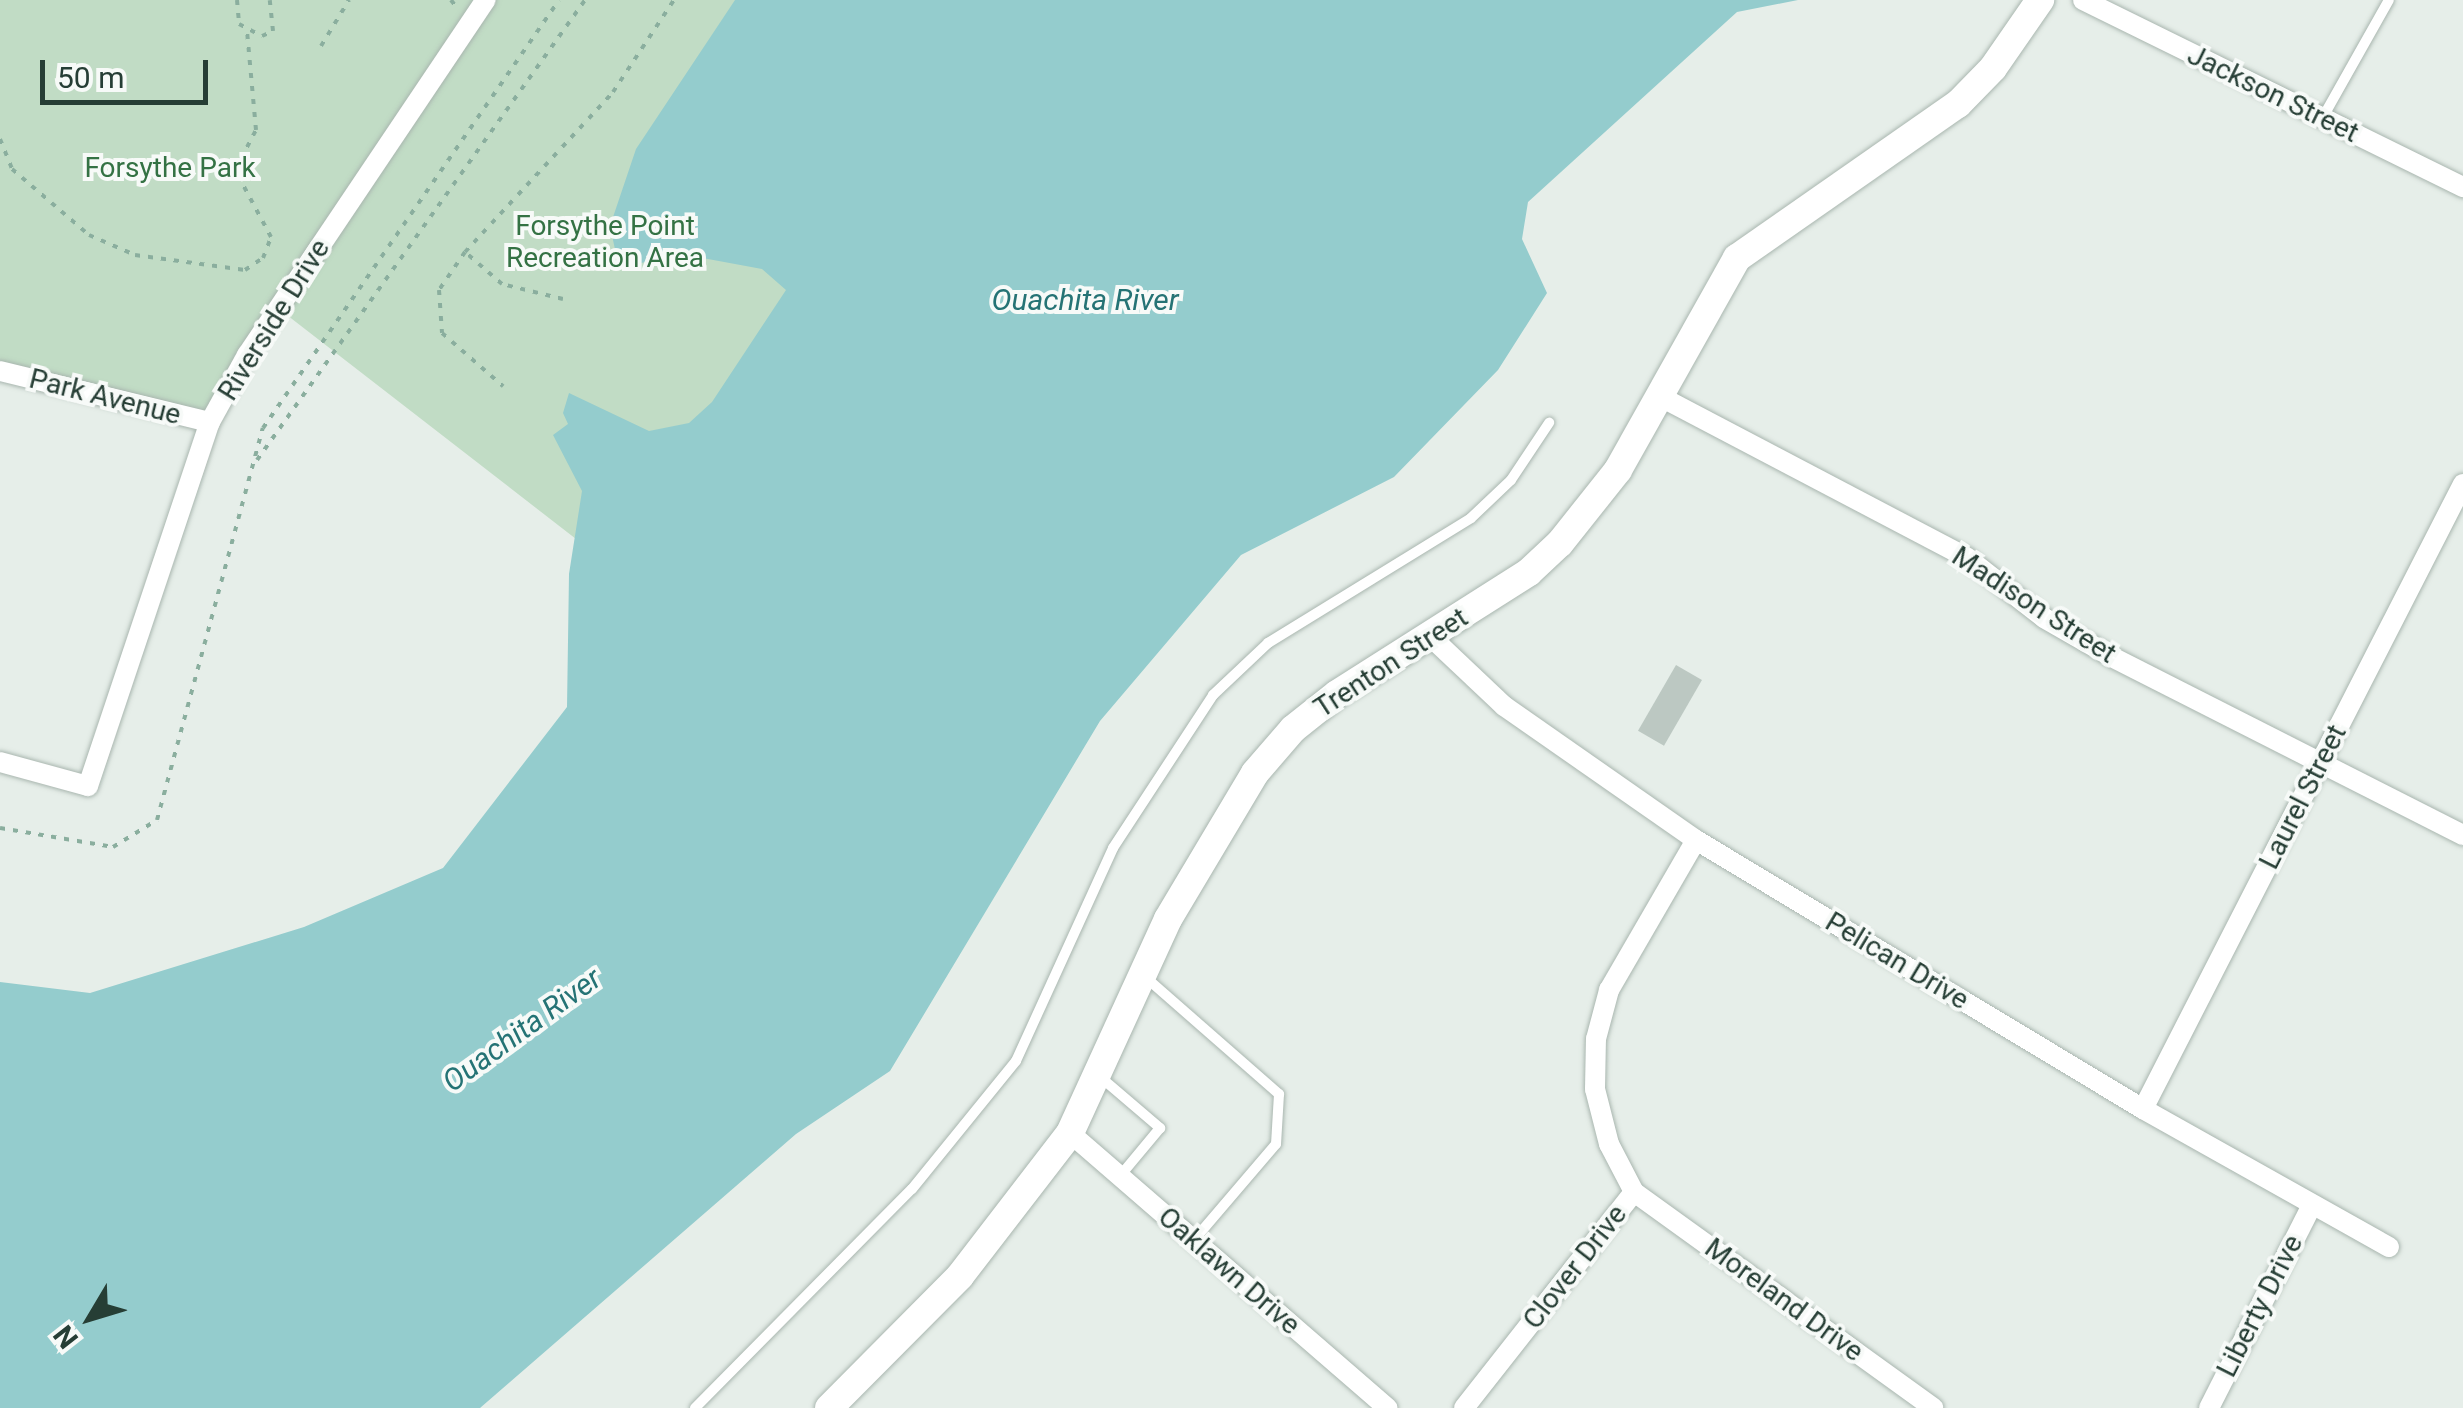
<!DOCTYPE html>
<html>
<head>
<meta charset="utf-8">
<style>
	body { margin:0 }
	#map { position:relative; width:2463px; height:1408px; overflow:hidden; background:#e6eee9; font-family:Roboto,sans-serif }
	div>[style] { position:absolute }
	.green>* { inset:0; background:#c1dcc5 }
	.water>* { inset:0; background:#94cccd }
	.building>* { inset:0; background:#bcc8c2; transform-origin:0 0 }
	.path>* { height:4px; margin-top:-2px; transform-origin:0; background:repeating-linear-gradient(90deg,#8aae9e 0 5px,transparent 0 13px) }
	.roads { filter:drop-shadow(0 0 2px #a9b6af) drop-shadow(0 0 2px #a9b6af) }
	.lane>* { height:10px; margin:-5px; padding:0 5px; transform-origin:5px; border-radius:5px; background:#fff }
	.street>* { height:20px; margin:-10px; padding:0 10px; transform-origin:10px; border-radius:10px; background:#fff }
	.secondary>* { height:28px; margin:-14px; padding:0 14px; transform-origin:14px; border-radius:14px; background:#fff }
	span { translate:-50% -50%; white-space:nowrap; text-align:center; line-height:1.15; -webkit-text-stroke:8px #f7faf8; paint-order:stroke }
	.street-label { font-size:28px; color:#263e35 }
	.park-label { font-size:28px; color:#347244 }
	.water-label { font-size:30px; color:#257375; font-style:italic }
	.north { position:absolute; left:40px; top:1268px; width:100px; height:100px; -webkit-text-stroke:8px #f7faf8; paint-order:stroke; rotate:232deg; font-size:28px; font-weight:700; line-height:40px; text-align:center; color:#263e35 }
	.north::after { content:''; display:block; margin:auto; width:35px; height:45px; background:#263e35; clip-path:polygon(50% 0,100% 100%,50% 72%,0 100%) }
	.scale { position:absolute; left:40px; top:60px; width:168px; height:45px; box-sizing:border-box; border:5px solid #263e35; border-top:0; padding-left:12px; font-size:30px; line-height:35px; white-space:nowrap; color:#263e35; -webkit-text-stroke:8px #f7faf8; paint-order:stroke }
</style>
</head>
<body>
<div id="map">
	<div class="green">
		<i style="clip-path:polygon(0 0,1079px 0,638px 587px,283px 312px,210px 422px,0 371px)"></i>
	</div>
	<div class="water">
		<i style="clip-path:polygon(735px 0,1798px 0,1737px 12px,1528px 202px,1522px 239px,1547px 293px,1498px 370px,1394px 477px,1241px 555px,1100px 721px,890px 1071px,796px 1134px,480px 1408px,0 1408px,0 982px,90px 993px,304px 927px,443px 868px,567px 707px,569px 574px,582px 491px,553px 435px,568px 424px,563px 413px,569px 393px,649px 431px,689px 423px,712px 402px,786px 290px,762px 269px,681px 254px,619px 268px,610px 226px,636px 149px)"></i>
	</div>
	<div class="building">
		<i style="left:1676px;top:665px;width:30px;height:76px;rotate:30deg"></i>
	</div>
	<div class="path">
		<i style="left:237px;top:0;width:24px;rotate:85deg"></i>
		<i style="left:239px;top:24px;width:26px;rotate:28deg"></i>
		<i style="left:262px;top:36px;width:12px;rotate:-24deg"></i>
		<i style="left:273px;top:31px;width:31px;rotate:-96deg"></i>
		<i style="left:451px;top:0;width:10px;rotate:53deg"></i>
		<i style="left:321px;top:46px;width:54px;rotate:-58.7deg"></i>
		<i style="left:0;top:139px;width:32px;rotate:68deg"></i>
		<i style="left:12px;top:169px;width:101px;rotate:40.6deg"></i>
		<i style="left:89px;top:235px;width:50px;rotate:23.5deg"></i>
		<i style="left:135px;top:255px;width:111px;rotate:7.8deg"></i>
		<i style="left:245px;top:270px;width:22px;rotate:-34deg"></i>
		<i style="left:263px;top:258px;width:22px;rotate:-69deg"></i>
		<i style="left:271px;top:237px;width:76px;rotate:-118.2deg"></i>
		<i style="left:235px;top:170px;width:45px;rotate:-62.3deg"></i>
		<i style="left:256px;top:130px;width:99px;rotate:-95.2deg"></i>
		<i style="left:465px;top:252px;width:46px;rotate:124.4deg"></i>
		<i style="left:439px;top:290px;width:43px;rotate:86deg"></i>
		<i style="left:442px;top:333px;width:81px;rotate:41deg"></i>
		<i style="left:563px;top:299px;width:63px;rotate:-166.2deg"></i>
		<i style="left:502px;top:284px;width:49px;rotate:-139.1deg"></i>
		<i style="left:465px;top:252px;width:218px;rotate:-47.2deg"></i>
		<i style="left:613px;top:92px;width:110px;rotate:-56.5deg"></i>
		<i style="left:257px;top:460px;width:565px;rotate:-54.51deg"></i>
		<i style="left:0;top:828px;width:115px;rotate:9.5deg"></i>
		<i style="left:113px;top:847px;width:52px;rotate:-31.5deg"></i>
		<i style="left:157px;top:820px;width:406px;rotate:-74.9deg"></i>
		<i style="left:263px;top:428px;width:520px;rotate:-55.33deg"></i>
	</div>
	<div class="roads">
		<div class="lane">
			<i style="left:2323px;top:117px;width:134px;rotate:-60.6deg"></i>
			<i style="left:1143px;top:975px;width:181px;rotate:41.2deg"></i>
			<i style="left:1279px;top:1094px;width:50px;rotate:93.4deg"></i>
			<i style="left:1276px;top:1144px;width:126px;rotate:130.5deg"></i>
			<i style="left:1098px;top:1075px;width:82px;rotate:40.5deg"></i>
			<i style="left:1160px;top:1128px;width:62px;rotate:129.8deg"></i>
			<i style="left:695px;top:1408px;width:308px;rotate:-45.3deg"></i>
			<i style="left:912px;top:1189px;width:165px;rotate:-50.9deg"></i>
			<i style="left:1016px;top:1061px;width:234px;rotate:-65.5deg"></i>
			<i style="left:1113px;top:848px;width:183px;rotate:-56.8deg"></i>
			<i style="left:1213px;top:695px;width:76px;rotate:-43.4deg"></i>
			<i style="left:1268px;top:643px;width:238px;rotate:-31.6deg"></i>
			<i style="left:1471px;top:518px;width:55px;rotate:-43.5deg"></i>
			<i style="left:1511px;top:480px;width:69px;rotate:-56.3deg"></i>
		</div>
		<div class="street">
			<i style="left:2083px;top:0;width:424px;rotate:26.2deg"></i>
			<i style="left:0;top:371px;width:216px;rotate:13.7deg"></i>
			<i style="left:1661px;top:397px;width:344px;rotate:27.7deg"></i>
			<i style="left:1966px;top:557px;width:99px;rotate:38deg"></i>
			<i style="left:2044px;top:618px;width:78px;rotate:29.8deg"></i>
			<i style="left:2112px;top:657px;width:394px;rotate:26.9deg"></i>
			<i style="left:1431px;top:637px;width:100px;rotate:43.4deg"></i>
			<i style="left:1504px;top:706px;width:234px;rotate:34.9deg"></i>
			<i style="left:1696px;top:840px;width:522px;rotate:31.04deg"></i>
			<i style="left:2143px;top:1109px;width:282px;rotate:29.3deg"></i>
			<i style="left:0;top:762px;width:91px;rotate:15.3deg"></i>
			<i style="left:88px;top:786px;width:384px;rotate:-71.5deg"></i>
			<i style="left:210px;top:422px;width:77px;rotate:-61.1deg"></i>
			<i style="left:247px;top:355px;width:428px;rotate:-56.1deg"></i>
			<i style="left:2143px;top:1109px;width:702px;rotate:-62.89deg"></i>
			<i style="left:1070px;top:1133px;width:420px;rotate:40.9deg"></i>
			<i style="left:1634px;top:1192px;width:369px;rotate:35.8deg"></i>
			<i style="left:1464px;top:1408px;width:275px;rotate:-51.8deg"></i>
			<i style="left:1634px;top:1192px;width:54px;rotate:-117.5deg"></i>
			<i style="left:1609px;top:1144px;width:57px;rotate:-104.3deg"></i>
			<i style="left:1595px;top:1089px;width:50px;rotate:-88.9deg"></i>
			<i style="left:1596px;top:1039px;width:51px;rotate:-75.1deg"></i>
			<i style="left:1609px;top:990px;width:173px;rotate:-59.9deg"></i>
			<i style="left:2209px;top:1408px;width:228px;rotate:-63.1deg"></i>
		</div>
		<div class="secondary">
			<i style="left:829px;top:1408px;width:186px;rotate:-45.2deg"></i>
			<i style="left:960px;top:1276px;width:180px;rotate:-52.4deg"></i>
			<i style="left:1070px;top:1133px;width:235px;rotate:-65.4deg"></i>
			<i style="left:1168px;top:919px;width:170px;rotate:-59.2deg"></i>
			<i style="left:1255px;top:773px;width:58px;rotate:-49.2deg"></i>
			<i style="left:1293px;top:729px;width:56px;rotate:-38.5deg"></i>
			<i style="left:1337px;top:694px;width:227px;rotate:-32.4deg"></i>
			<i style="left:1529px;top:572px;width:42px;rotate:-43.1deg"></i>
			<i style="left:1560px;top:543px;width:93px;rotate:-51.5deg"></i>
			<i style="left:1618px;top:470px;width:243px;rotate:-60.7deg"></i>
			<i style="left:1737px;top:258px;width:269px;rotate:-34.9deg"></i>
			<i style="left:1958px;top:104px;width:50px;rotate:-45.8deg"></i>
			<i style="left:1993px;top:68px;width:83px;rotate:-55.3deg"></i>
		</div>
	</div>
	<div class="street-label">
		<span style="left:2273px;top:94px;rotate:26deg">Jackson Street</span>
		<span style="left:274px;top:320px;rotate:-58deg">Riverside Drive</span>
		<span style="left:105px;top:397px;rotate:14deg">Park Avenue</span>
		<span style="left:2034px;top:605px;rotate:33deg">Madison Street</span>
		<span style="left:1391px;top:663px;rotate:-33deg">Trenton Street</span>
		<span style="left:2303px;top:797px;rotate:-63deg">Laurel Street</span>
		<span style="left:1897px;top:961px;rotate:31deg">Pelican Drive</span>
		<span style="left:1575px;top:1267px;rotate:-52deg">Clover Drive</span>
		<span style="left:1229px;top:1271px;rotate:41deg">Oaklawn Drive</span>
		<span style="left:1784px;top:1300px;rotate:36deg">Moreland Drive</span>
		<span style="left:2260px;top:1306px;rotate:-63deg">Liberty Drive</span>
	</div>
	<div class="park-label">
		<span style="left:170px;top:168px">Forsythe Park</span>
		<span style="left:605px;top:242px">Forsythe Point<br>Recreation Area</span>
	</div>
	<div class="water-label">
		<span style="left:1085px;top:300px">Ouachita River</span>
		<span style="left:522px;top:1030px;rotate:-36deg">Ouachita River</span>
	</div>
	<div class="north">N</div>
	<div class="scale">50 m</div>
</div>
</body>
</html>
